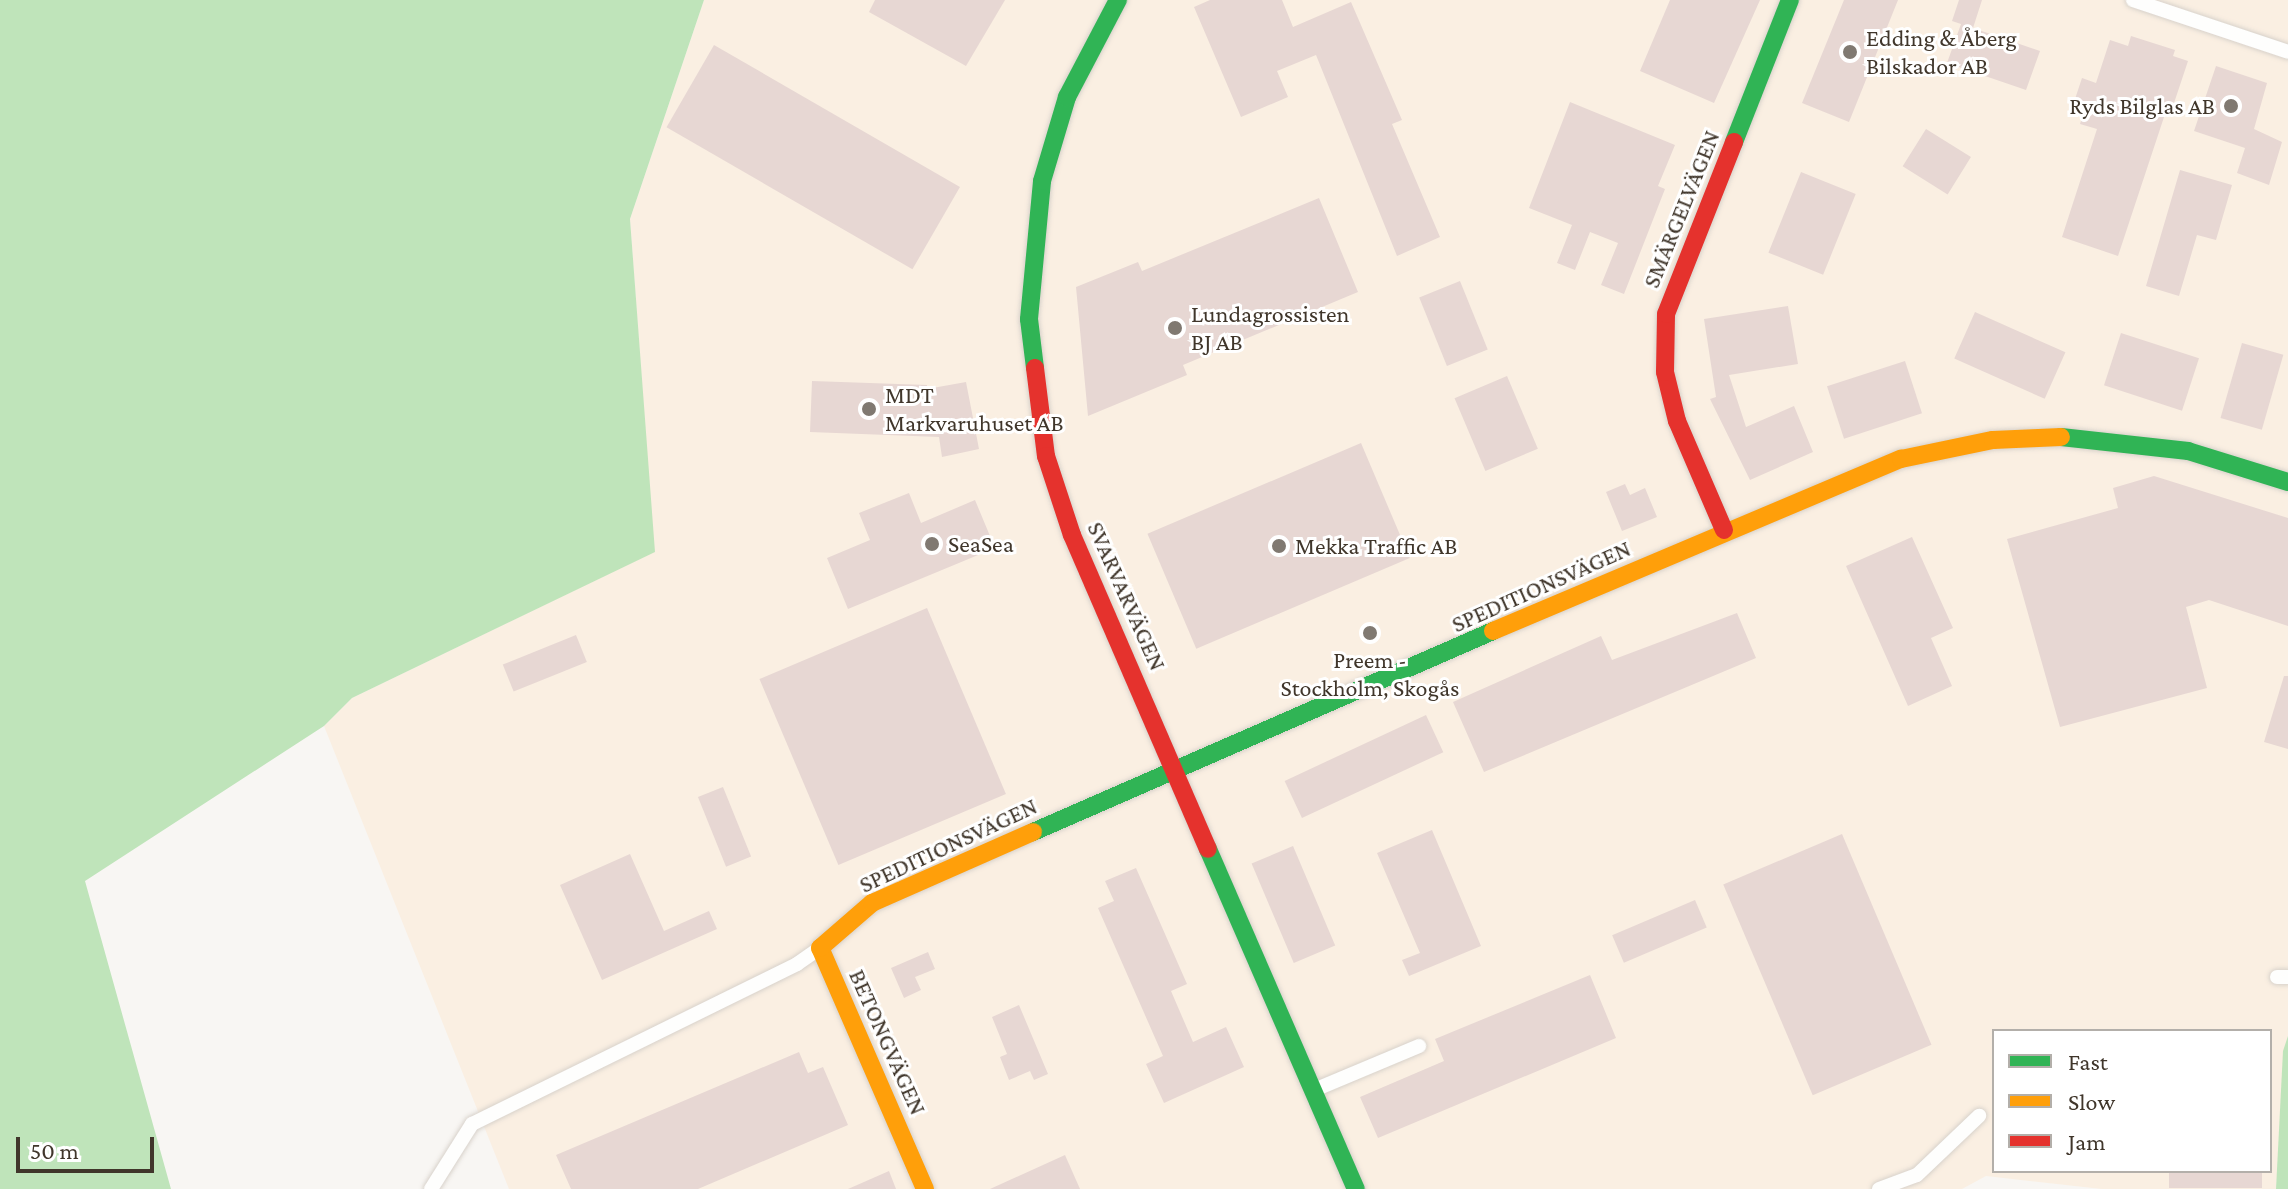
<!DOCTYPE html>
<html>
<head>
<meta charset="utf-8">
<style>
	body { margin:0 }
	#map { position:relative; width:2288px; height:1189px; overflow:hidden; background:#f8f6f3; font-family:"Crimson Pro",serif }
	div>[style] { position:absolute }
	.built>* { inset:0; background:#faefe2 }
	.forest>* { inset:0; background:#bfe4ba }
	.building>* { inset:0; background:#e7d7d3; transform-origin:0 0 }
	.roads { filter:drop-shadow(0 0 2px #d8d2cb) drop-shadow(0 0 2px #d8d2cb) }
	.street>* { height:14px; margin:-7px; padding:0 7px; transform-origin:7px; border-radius:7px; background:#fefefd }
	.fast>* { height:18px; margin:-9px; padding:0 9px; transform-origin:9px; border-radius:9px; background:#30b455 }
	.slow>* { height:18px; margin:-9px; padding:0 9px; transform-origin:9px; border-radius:9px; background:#ff9f0a }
	.jam>* { height:18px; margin:-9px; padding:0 9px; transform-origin:9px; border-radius:9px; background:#e5322d }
	.dots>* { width:22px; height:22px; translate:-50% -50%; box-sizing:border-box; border:4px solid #fff; border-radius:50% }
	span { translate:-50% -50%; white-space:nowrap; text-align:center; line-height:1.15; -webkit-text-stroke:6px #fff; paint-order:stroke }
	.poi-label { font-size:24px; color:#40362b }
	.left { translate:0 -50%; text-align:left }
	.right { translate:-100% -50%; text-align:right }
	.street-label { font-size:24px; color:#40362b }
	.legend { position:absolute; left:1992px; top:1029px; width:280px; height:144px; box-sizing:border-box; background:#fff; border:2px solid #b3afaa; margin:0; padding:10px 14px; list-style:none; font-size:24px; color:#40362b }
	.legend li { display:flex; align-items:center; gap:16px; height:40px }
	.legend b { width:40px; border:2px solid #b3afaa }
	.scale { position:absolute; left:16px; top:1137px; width:138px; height:36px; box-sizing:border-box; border:4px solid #40362b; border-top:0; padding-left:10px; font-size:24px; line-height:28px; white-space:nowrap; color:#40362b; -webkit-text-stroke:6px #fff; paint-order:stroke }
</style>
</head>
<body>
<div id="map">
	<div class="built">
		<i style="clip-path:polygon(evenodd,704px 0,2288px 0,2288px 1036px,2276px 1189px,2102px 1189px,1986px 1176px,1962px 1189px,509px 1189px,324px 726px,352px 698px,654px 552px,630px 219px,704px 0,1994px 1031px,2270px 1031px,2270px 1171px,1994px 1171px,1994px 1031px)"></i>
	</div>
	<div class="forest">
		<i style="clip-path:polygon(0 0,704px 0,630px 219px,655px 552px,352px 698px,324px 726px,85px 881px,171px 1189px,0 1189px)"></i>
		<i style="clip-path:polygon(2288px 1036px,2288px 1189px,2276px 1189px,2283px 1051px)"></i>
	</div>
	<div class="building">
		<i style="clip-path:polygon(875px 0,1005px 0,966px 66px,869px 12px)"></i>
		<i style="clip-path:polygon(1210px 0,1282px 0,1293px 27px,1351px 2px,1402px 120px,1392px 124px,1440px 237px,1397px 256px,1316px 55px,1277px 71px,1288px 97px,1241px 117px,1194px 7px)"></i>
		<i style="clip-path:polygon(1670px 0,1760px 0,1714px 103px,1640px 71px)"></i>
		<i style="clip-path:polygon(1844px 0,1898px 0,1849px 122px,1802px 103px)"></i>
		<i style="clip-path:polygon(1959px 0,1982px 0,1973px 28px,2040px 51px,2026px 90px,1947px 63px,1961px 24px,1952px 21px)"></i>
		<i style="clip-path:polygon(2131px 36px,2175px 50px,2173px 56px,2188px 61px,2174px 103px,2169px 102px,2118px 256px,2062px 237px,2097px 129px,2080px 124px,2085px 109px,2073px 105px,2082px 78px,2096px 83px,2110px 40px,2128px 46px)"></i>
		<i style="left:714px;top:45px;width:284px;height:95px;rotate:30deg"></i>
		<i style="clip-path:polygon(2216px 66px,2267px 83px,2254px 129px,2282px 142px,2269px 185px,2237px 173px,2245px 148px,2194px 131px)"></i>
		<i style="clip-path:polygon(1570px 102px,1675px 145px,1658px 186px,1665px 189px,1624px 294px,1601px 285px,1618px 243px,1590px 232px,1575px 270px,1557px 263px,1572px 225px,1529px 208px)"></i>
		<i style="left:1926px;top:129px;width:53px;height:44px;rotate:32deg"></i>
		<i style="clip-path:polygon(2180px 170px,2232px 185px,2216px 240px,2197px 235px,2179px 296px,2146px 286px)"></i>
		<i style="left:1801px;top:172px;width:59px;height:87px;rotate:22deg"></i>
		<i style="clip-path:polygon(1319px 198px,1358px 292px,1183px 365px,1187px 375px,1088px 416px,1076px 287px,1138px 262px,1142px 271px)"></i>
		<i style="left:1460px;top:281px;width:74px;height:44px;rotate:68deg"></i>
		<i style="clip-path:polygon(1788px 306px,1798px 364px,1729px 375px,1746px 427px,1794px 406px,1813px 452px,1750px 480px,1710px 399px,1716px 397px,1704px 319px)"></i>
		<i style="left:1975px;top:312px;width:99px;height:51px;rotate:24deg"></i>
		<i style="left:2121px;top:333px;width:82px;height:55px;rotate:18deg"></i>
		<i style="left:2242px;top:343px;width:43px;height:78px;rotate:16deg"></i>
		<i style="left:1905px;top:361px;width:55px;height:82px;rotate:72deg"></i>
		<i style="left:1507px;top:376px;width:79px;height:57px;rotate:67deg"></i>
		<i style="clip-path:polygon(812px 381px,927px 385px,927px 389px,966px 382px,979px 449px,942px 457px,939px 437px,810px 432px)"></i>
		<i style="left:1361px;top:443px;width:125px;height:232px;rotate:67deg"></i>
		<i style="clip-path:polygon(2154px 476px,2288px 518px,2288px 626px,2209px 600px,2186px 607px,2207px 688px,2060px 727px,2007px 539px,2118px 508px,2113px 488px)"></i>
		<i style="clip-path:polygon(1625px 484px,1630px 495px,1645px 488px,1657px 517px,1622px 531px,1606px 492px)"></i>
		<i style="clip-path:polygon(909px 493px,921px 523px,975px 500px,995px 548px,848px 609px,827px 558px,870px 540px,859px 513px)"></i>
		<i style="clip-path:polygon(1912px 537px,1953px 628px,1931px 638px,1952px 686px,1908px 706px,1846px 566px)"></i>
		<i style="left:927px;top:608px;width:202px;height:182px;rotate:67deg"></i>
		<i style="clip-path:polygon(1737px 613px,1756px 658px,1484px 772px,1453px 702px,1601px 636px,1612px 660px)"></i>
		<i style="left:576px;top:635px;width:29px;height:79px;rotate:68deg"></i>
		<i style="clip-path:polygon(2284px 676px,2288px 676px,2288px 749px,2264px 742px)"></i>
		<i style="left:1426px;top:715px;width:41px;height:156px;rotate:65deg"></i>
		<i style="left:723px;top:787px;width:75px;height:27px;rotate:68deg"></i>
		<i style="clip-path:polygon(1432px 830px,1481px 946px,1409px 976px,1402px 960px,1420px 953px,1377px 853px)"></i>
		<i style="left:1842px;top:834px;width:229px;height:129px;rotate:67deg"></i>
		<i style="left:1293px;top:846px;width:108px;height:45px;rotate:67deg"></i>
		<i style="clip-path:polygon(630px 854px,664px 931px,709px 911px,717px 929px,602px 980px,560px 885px)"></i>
		<i style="clip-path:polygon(1136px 868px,1187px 984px,1171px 991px,1193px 1042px,1226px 1027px,1244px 1067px,1164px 1103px,1146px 1064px,1163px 1056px,1098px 908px,1114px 901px,1105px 881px)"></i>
		<i style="left:1695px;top:900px;width:30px;height:90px;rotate:67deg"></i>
		<i style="clip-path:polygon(928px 952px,935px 969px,915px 977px,921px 990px,904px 998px,891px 968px)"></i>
		<i style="clip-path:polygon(1590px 975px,1616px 1038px,1378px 1138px,1360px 1097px,1444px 1061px,1435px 1039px)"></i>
		<i style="clip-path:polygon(1019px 1005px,1048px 1074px,1034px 1080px,1030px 1071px,1009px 1080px,1000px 1057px,1007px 1054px,992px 1017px)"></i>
		<i style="clip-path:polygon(799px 1052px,808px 1073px,823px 1067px,848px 1125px,698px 1189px,571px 1189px,556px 1155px)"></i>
		<i style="clip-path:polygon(1065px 1155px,1080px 1189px,990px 1189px)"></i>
		<i style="clip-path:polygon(889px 1171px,896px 1189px,848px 1189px)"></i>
		<i style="left:2169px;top:1171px;width:93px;height:17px"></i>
	</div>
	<div class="roads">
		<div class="street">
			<i style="left:2133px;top:0;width:163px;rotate:18.5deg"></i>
			<i style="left:2277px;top:977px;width:11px"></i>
			<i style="left:1314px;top:1090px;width:114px;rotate:-22.7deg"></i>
			<i style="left:431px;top:1189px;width:77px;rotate:-57.8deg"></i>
			<i style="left:472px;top:1124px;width:362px;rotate:-26.2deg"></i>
			<i style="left:797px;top:964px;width:28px;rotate:-35deg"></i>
			<i style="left:1879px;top:1189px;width:40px;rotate:-20.2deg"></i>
			<i style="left:1917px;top:1175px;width:86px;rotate:-43.6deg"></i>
		</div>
		<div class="fast">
			<i style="left:1734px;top:142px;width:153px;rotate:-68.5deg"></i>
			<i style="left:1035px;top:368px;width:49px;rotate:-97deg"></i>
			<i style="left:1029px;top:319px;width:139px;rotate:-84.6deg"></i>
			<i style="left:1042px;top:181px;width:88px;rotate:-73.4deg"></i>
			<i style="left:1067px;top:97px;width:110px;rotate:-62.3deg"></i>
			<i style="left:2061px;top:437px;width:128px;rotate:6.3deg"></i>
			<i style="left:2188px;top:451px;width:105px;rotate:17.2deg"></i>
			<i style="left:1033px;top:832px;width:502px;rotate:-23.6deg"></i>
			<i style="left:1208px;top:849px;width:371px;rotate:66.5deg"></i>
		</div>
		<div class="slow">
			<i style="left:1493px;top:631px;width:443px;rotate:-22.9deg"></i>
			<i style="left:1901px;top:459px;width:94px;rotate:-11.7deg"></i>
			<i style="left:1993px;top:440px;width:68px;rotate:-2.5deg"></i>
			<i style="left:925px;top:1189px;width:263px;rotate:-113.5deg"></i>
			<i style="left:820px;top:948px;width:69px;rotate:-40.9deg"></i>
			<i style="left:872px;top:903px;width:176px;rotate:-23.8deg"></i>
		</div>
		<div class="jam">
			<i style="left:1035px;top:368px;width:89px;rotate:82.9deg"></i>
			<i style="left:1046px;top:456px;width:83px;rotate:71.8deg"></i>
			<i style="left:1072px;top:535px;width:342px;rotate:66.6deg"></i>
			<i style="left:1724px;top:530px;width:119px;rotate:-113.3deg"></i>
			<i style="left:1677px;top:421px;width:50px;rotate:-103.8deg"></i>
			<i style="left:1665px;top:372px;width:58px;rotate:-89deg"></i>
			<i style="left:1666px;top:314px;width:185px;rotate:-68.4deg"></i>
		</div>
	</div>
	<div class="dots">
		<i style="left:1850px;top:52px;background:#807971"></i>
		<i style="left:2231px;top:106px;background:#807971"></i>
		<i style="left:1175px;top:328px;background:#807971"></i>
		<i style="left:869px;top:409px;background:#807971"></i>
		<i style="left:932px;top:544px;background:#807971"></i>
		<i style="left:1279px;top:546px;background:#807971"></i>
		<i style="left:1370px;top:633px;background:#807971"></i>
	</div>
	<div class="poi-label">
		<span class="left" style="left:1866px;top:52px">Edding &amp; Åberg<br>Bilskador AB</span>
		<span class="right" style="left:2215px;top:106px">Ryds Bilglas AB</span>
		<span class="left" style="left:1191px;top:328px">Lundagrossisten<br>BJ AB</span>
		<span class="left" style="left:885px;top:409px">MDT<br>Markvaruhuset AB</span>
		<span class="left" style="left:948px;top:544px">SeaSea</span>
		<span class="left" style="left:1295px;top:546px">Mekka Traffic AB</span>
		<span style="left:1370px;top:674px">Preem -<br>Stockholm, Skogås</span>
	</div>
	<div class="street-label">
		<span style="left:1681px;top:209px;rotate:-68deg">SMÄRGELVÄGEN</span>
		<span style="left:1541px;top:586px;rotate:-24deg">SPEDITIONSVÄGEN</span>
		<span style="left:1127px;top:596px;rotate:66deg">SVARVARVÄGEN</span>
		<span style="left:948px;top:845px;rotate:-25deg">SPEDITIONSVÄGEN</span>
		<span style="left:888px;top:1042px;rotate:66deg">BETONGVÄGEN</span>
	</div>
	<ul class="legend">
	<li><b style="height:10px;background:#30b455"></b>Fast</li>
	<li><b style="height:10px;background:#ff9f0a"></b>Slow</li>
	<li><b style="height:10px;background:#e5322d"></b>Jam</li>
	</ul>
	<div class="scale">50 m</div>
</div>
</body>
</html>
